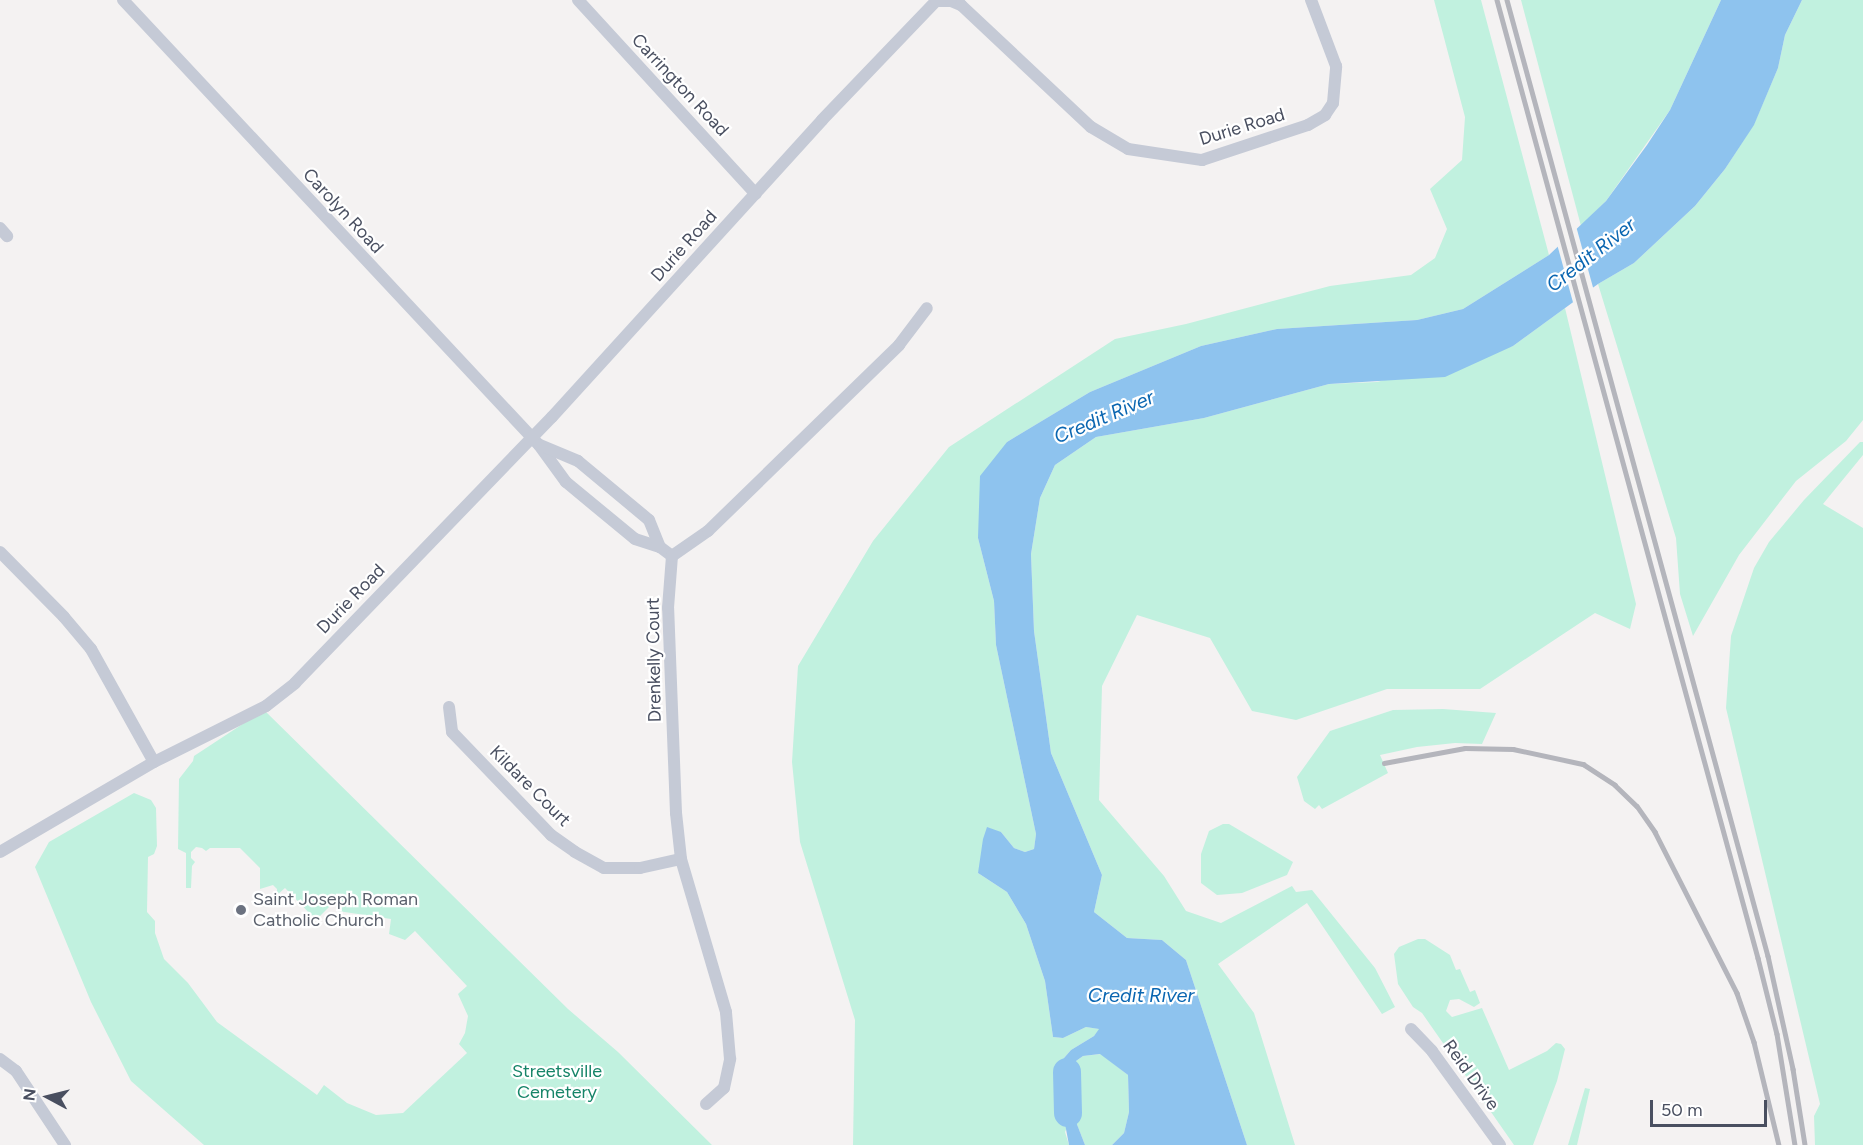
<!DOCTYPE html>
<html>
<head>
<meta charset="utf-8">
<style>
	body { margin:0 }
	#map { position:relative; width:1863px; height:1145px; overflow:hidden; background:#f4f2f2; font-family:Figtree,sans-serif }
	div>[style] { position:absolute }
	.green>* { inset:0; background:#c1f1df }
	.water>* { inset:0; background:#8ec3ee }
	.pier>* { inset:0; background:#f4f2f2 }
	.river>* { height:28px; margin:-14px; padding:0 14px; transform-origin:14px; border-radius:14px; background:#8ec3ee }
	.minor>* { height:12px; margin:-6px; padding:0 6px; transform-origin:6px; border-radius:6px; background:#c5cad6 }
	.rail>* { height:4.5px; margin:-2.25px; padding:0 2.25px; transform-origin:2.25px; border-radius:2.25px; background:#b4b5bc }
	.dots>* { width:16px; height:16px; translate:-50% -50%; box-sizing:border-box; border:3px solid #fff; border-radius:50% }
	span { translate:-50% -50%; white-space:nowrap; text-align:center; line-height:1.15; -webkit-text-stroke:4.5px #fff; paint-order:stroke }
	.street-label { font-size:18px; color:#494f60 }
	.worship-label { font-size:18px; color:#5b616d }
	.left { translate:0 -50%; text-align:left }
	.park-label { font-size:18px; color:#168468 }
	.water-label { font-size:20px; color:#0a66b1; font-style:italic }
	.north { position:absolute; left:18px; top:1067px; width:60px; height:60px; -webkit-text-stroke:4px #fff; paint-order:stroke; rotate:277deg; font-size:16px; font-weight:700; line-height:24px; text-align:center; color:#494f60 }
	.north::after { content:''; display:block; margin:auto; width:21px; height:27px; background:#494f60; clip-path:polygon(50% 0,100% 100%,50% 72%,0 100%) }
	.scale { position:absolute; left:1650px; top:1100px; width:117px; height:27px; box-sizing:border-box; border:3px solid #494f60; border-top:0; padding-left:8px; font-size:18px; line-height:21px; white-space:nowrap; color:#494f60; -webkit-text-stroke:4px #fff; paint-order:stroke }
</style>
</head>
<body>
<div id="map">
	<div class="green">
		<i style="clip-path:polygon(1434px 0,1481px 0,1549px 255px,1463px 309px,1417px 320px,1277px 329px,1201px 346px,1090px 392px,1007px 442px,978px 538px,994px 601px,996px 645px,1036px 834px,1034px 849px,1025px 852px,1014px 848px,1001px 832px,978px 873px,1007px 892px,1026px 924px,1045px 981px,1053px 1037px,1063px 1038px,1086px 1027px,1100px 1029px,1094px 1036px,1071px 1050px,1064px 1058px,1070px 1073px,1076px 1061px,1083px 1056px,1101px 1054px,1128px 1075px,1129px 1112px,1124px 1133px,1112px 1145px,1085px 1145px,1073px 1114px,1065px 1132px,1069px 1145px,853px 1145px,855px 1020px,800px 842px,792px 762px,798px 666px,873px 541px,949px 447px,1115px 339px,1186px 324px,1330px 286px,1411px 275px,1435px 258px,1447px 229px,1430px 189px,1462px 160px,1465px 117px)"></i>
		<i style="clip-path:polygon(1521px 0,1721px 0,1670px 110px,1606px 201px,1581px 226px)"></i>
		<i style="clip-path:polygon(1802px 0,1863px 0,1863px 420px,1846px 441px,1796px 481px,1739px 555px,1693px 636px,1680px 594px,1676px 538px,1598px 284px,1634px 263px,1695px 206px,1725px 169px,1754px 124px,1778px 68px,1785px 35px)"></i>
		<i style="clip-path:polygon(1565px 308px,1636px 604px,1630px 629px,1595px 613px,1480px 689px,1387px 689px,1296px 720px,1252px 711px,1210px 638px,1137px 615px,1102px 686px,1099px 800px,1164px 876px,1186px 911px,1221px 923px,1292px 886px,1296px 892px,1312px 890px,1375px 968px,1395px 1007px,1382px 1014px,1307px 903px,1218px 964px,1254px 1013px,1295px 1145px,1247px 1145px,1186px 960px,1162px 940px,1127px 938px,1094px 912px,1102px 875px,1051px 753px,1034px 631px,1031px 554px,1040px 498px,1055px 465px,1096px 437px,1204px 418px,1329px 384px,1377px 382px,1513px 346px)"></i>
		<i style="clip-path:polygon(1860px 442px,1863px 442px,1863px 455px,1823px 504px,1863px 528px,1863px 1145px,1815px 1145px,1814px 1116px,1820px 1104px,1726px 708px,1731px 636px,1754px 568px,1769px 542px,1804px 500px)"></i>
		<i style="clip-path:polygon(1443px 709px,1496px 713px,1482px 744px,1455px 743px,1417px 747px,1380px 755px,1388px 773px,1322px 809px,1319px 805px,1315px 809px,1304px 801px,1297px 777px,1330px 731px,1393px 710px)"></i>
		<i style="clip-path:polygon(264px 710px,568px 1009px,618px 1052px,712px 1145px,204px 1145px,131px 1081px,91px 1002px,35px 867px,49px 842px,134px 793px,151px 800px,156px 808px,157px 846px,154px 854px,148px 857px,147px 912px,155px 921px,155px 933px,164px 959px,188px 983px,217px 1022px,317px 1095px,324px 1085px,347px 1103px,376px 1115px,403px 1113px,467px 1053px,459px 1044px,465px 1033px,468px 1016px,458px 994px,467px 986px,415px 931px,405px 940px,389px 934px,391px 919px,338px 911px,335px 901px,316px 920px,285px 888px,277px 895px,277px 889px,273px 885px,260px 889px,260px 868px,240px 848px,210px 848px,206px 851px,202px 848px,196px 847px,191px 852px,191px 858px,195px 862px,192px 866px,191px 888px,186px 888px,186px 853px,178px 849px,179px 779px,193px 761px,194px 756px)"></i>
		<i style="clip-path:polygon(1223px 824px,1229px 824px,1293px 862px,1287px 875px,1242px 893px,1217px 895px,1201px 883px,1201px 854px,1209px 831px)"></i>
		<i style="clip-path:polygon(1418px 939px,1425px 939px,1450px 955px,1456px 970px,1460px 969px,1470px 992px,1475px 990px,1480px 1003px,1474px 1007px,1459px 999px,1450px 1000px,1446px 1011px,1452px 1017px,1482px 1008px,1509px 1070px,1547px 1051px,1556px 1043px,1561px 1044px,1565px 1049px,1557px 1081px,1533px 1145px,1514px 1145px,1422px 1013px,1413px 1007px,1398px 984px,1394px 954px,1399px 947px)"></i>
		<i style="clip-path:polygon(1585px 1088px,1590px 1089px,1577px 1145px,1568px 1145px)"></i>
	</div>
	<div class="water">
		<i style="clip-path:polygon(1721px 0,1802px 0,1785px 35px,1778px 68px,1754px 125px,1725px 169px,1695px 206px,1634px 263px,1598px 284px,1513px 346px,1445px 377px,1329px 384px,1204px 418px,1096px 437px,1055px 465px,1040px 498px,1031px 554px,1034px 631px,1051px 753px,1102px 875px,1094px 912px,1127px 938px,1162px 940px,1186px 960px,1247px 1145px,1112px 1145px,1124px 1133px,1129px 1112px,1128px 1075px,1100px 1054px,1083px 1056px,1076px 1061px,1070px 1073px,1063px 1070px,1064px 1058px,1071px 1050px,1094px 1036px,1099px 1029px,1086px 1027px,1063px 1038px,1053px 1037px,1045px 981px,1026px 924px,1007px 892px,978px 873px,983px 839px,987px 827px,1001px 832px,1014px 848px,1025px 852px,1034px 849px,1036px 834px,996px 645px,994px 601px,978px 538px,980px 476px,1007px 442px,1090px 392px,1201px 346px,1277px 329px,1417px 320px,1463px 309px,1549px 255px,1606px 201px,1647px 145px,1670px 110px)"></i>
		<i style="clip-path:polygon(1063px 1113px,1073px 1114px,1085px 1145px,1069px 1145px)"></i>
	</div>
	<div class="pier">
		<i style="clip-path:polygon(1576px 226px,1594px 291px,1574px 306px,1557px 244px)"></i>
	</div>
	<div class="river">
		<i style="left:1067px;top:1072px;width:41px;rotate:88.6deg"></i>
	</div>
	<div class="minor">
		<i style="left:123px;top:0;width:609px;rotate:46.93deg"></i>
		<i style="left:539px;top:445px;width:46px;rotate:53.9deg"></i>
		<i style="left:566px;top:482px;width:89px;rotate:39.6deg"></i>
		<i style="left:635px;top:539px;width:26px;rotate:18deg"></i>
		<i style="left:660px;top:547px;width:15px;rotate:37deg"></i>
		<i style="left:578px;top:0;width:263px;rotate:47.5deg"></i>
		<i style="left:0;top:228px;width:11px;rotate:49deg"></i>
		<i style="left:540px;top:445px;width:41px;rotate:22.8deg"></i>
		<i style="left:578px;top:461px;width:92px;rotate:39.7deg"></i>
		<i style="left:649px;top:520px;width:29px;rotate:68deg"></i>
		<i style="left:0;top:552px;width:91px;rotate:45.4deg"></i>
		<i style="left:64px;top:617px;width:42px;rotate:49.8deg"></i>
		<i style="left:91px;top:649px;width:129px;rotate:60.9deg"></i>
		<i style="left:449px;top:707px;width:25px;rotate:83deg"></i>
		<i style="left:452px;top:732px;width:143px;rotate:46.1deg"></i>
		<i style="left:551px;top:835px;width:29px;rotate:35deg"></i>
		<i style="left:575px;top:852px;width:33px;rotate:29deg"></i>
		<i style="left:604px;top:868px;width:36px"></i>
		<i style="left:640px;top:868px;width:42px;rotate:-12.4deg"></i>
		<i style="left:0;top:852px;width:178px;rotate:-30.3deg"></i>
		<i style="left:154px;top:762px;width:125px;rotate:-26.6deg"></i>
		<i style="left:266px;top:706px;width:37px;rotate:-38deg"></i>
		<i style="left:295px;top:683px;width:370px;rotate:-46deg"></i>
		<i style="left:552px;top:417px;width:401px;rotate:-47.7deg"></i>
		<i style="left:822px;top:120px;width:165px;rotate:-46.2deg"></i>
		<i style="left:936px;top:1px;width:15px"></i>
		<i style="left:951px;top:1px;width:11px;rotate:22deg"></i>
		<i style="left:961px;top:5px;width:178px;rotate:43.2deg"></i>
		<i style="left:1091px;top:127px;width:43px;rotate:30.7deg"></i>
		<i style="left:1128px;top:149px;width:75px;rotate:8.5deg"></i>
		<i style="left:1202px;top:160px;width:112px;rotate:-18.3deg"></i>
		<i style="left:1308px;top:125px;width:20px;rotate:-30deg"></i>
		<i style="left:1325px;top:115px;width:14px;rotate:-56deg"></i>
		<i style="left:1333px;top:103px;width:37px;rotate:-85deg"></i>
		<i style="left:1336px;top:66px;width:71px;rotate:-110.7deg"></i>
		<i style="left:1411px;top:1029px;width:30px;rotate:46deg"></i>
		<i style="left:1432px;top:1051px;width:116px;rotate:54.1deg"></i>
		<i style="left:0;top:1059px;width:20px;rotate:37deg"></i>
		<i style="left:16px;top:1071px;width:89px;rotate:56.5deg"></i>
		<i style="left:706px;top:1104px;width:24px;rotate:-42deg"></i>
		<i style="left:724px;top:1088px;width:30px;rotate:-78deg"></i>
		<i style="left:730px;top:1059px;width:47px;rotate:-94.9deg"></i>
		<i style="left:726px;top:1012px;width:159px;rotate:-106.4deg"></i>
		<i style="left:681px;top:859px;width:46px;rotate:-96.2deg"></i>
		<i style="left:676px;top:813px;width:205px;rotate:-92.2deg"></i>
		<i style="left:668px;top:608px;width:52px;rotate:-85.6deg"></i>
		<i style="left:672px;top:556px;width:44px;rotate:-34.8deg"></i>
		<i style="left:708px;top:531px;width:267px;rotate:-44.2deg"></i>
		<i style="left:899px;top:345px;width:46px;rotate:-52.9deg"></i>
	</div>
	<div class="rail">
		<i style="left:1497px;top:0;width:993px;rotate:74.76deg"></i>
		<i style="left:1758px;top:958px;width:78px;rotate:76deg"></i>
		<i style="left:1777px;top:1034px;width:112px;rotate:80.8deg"></i>
		<i style="left:1507px;top:0;width:991px;rotate:74.73deg"></i>
		<i style="left:1768px;top:956px;width:116px;rotate:77.5deg"></i>
		<i style="left:1793px;top:1069px;width:77px;rotate:81deg"></i>
		<i style="left:1384px;top:763px;width:82px;rotate:-10.5deg"></i>
		<i style="left:1465px;top:748px;width:48px;rotate:1.2deg"></i>
		<i style="left:1513px;top:749px;width:72px;rotate:12.1deg"></i>
		<i style="left:1583px;top:764px;width:38px;rotate:33deg"></i>
		<i style="left:1615px;top:785px;width:30px;rotate:44deg"></i>
		<i style="left:1637px;top:806px;width:32px;rotate:55deg"></i>
		<i style="left:1655px;top:832px;width:181px;rotate:63deg"></i>
		<i style="left:1737px;top:993px;width:52px;rotate:70.9deg"></i>
		<i style="left:1754px;top:1042px;width:106px;rotate:76.4deg"></i>
	</div>
	<div class="dots">
		<i style="left:241px;top:910px;background:#6b7280"></i>
	</div>
	<div class="street-label">
		<span style="left:680px;top:85px;rotate:47deg">Carrington Road</span>
		<span style="left:1242px;top:127px;rotate:-17deg">Durie Road</span>
		<span style="left:343px;top:211px;rotate:47deg">Carolyn Road</span>
		<span style="left:684px;top:246px;rotate:-48deg">Durie Road</span>
		<span style="left:351px;top:599px;rotate:-46deg">Durie Road</span>
		<span style="left:654px;top:660px;rotate:-91deg">Drenkelly Court</span>
		<span style="left:530px;top:786px;rotate:45deg">Kildare Court</span>
		<span style="left:1471px;top:1075px;rotate:54deg">Reid Drive</span>
	</div>
	<div class="worship-label">
		<span class="left" style="left:253px;top:910px">Saint Joseph Roman<br>Catholic Church</span>
	</div>
	<div class="park-label">
		<span style="left:557px;top:1082px">Streetsville<br>Cemetery</span>
	</div>
	<div class="water-label">
		<span style="left:1591px;top:255px;rotate:-38deg">Credit River</span>
		<span style="left:1104px;top:417px;rotate:-23deg">Credit River</span>
		<span style="left:1141px;top:995px">Credit River</span>
	</div>
	<div class="north">N</div>
	<div class="scale">50 m</div>
</div>
</body>
</html>
